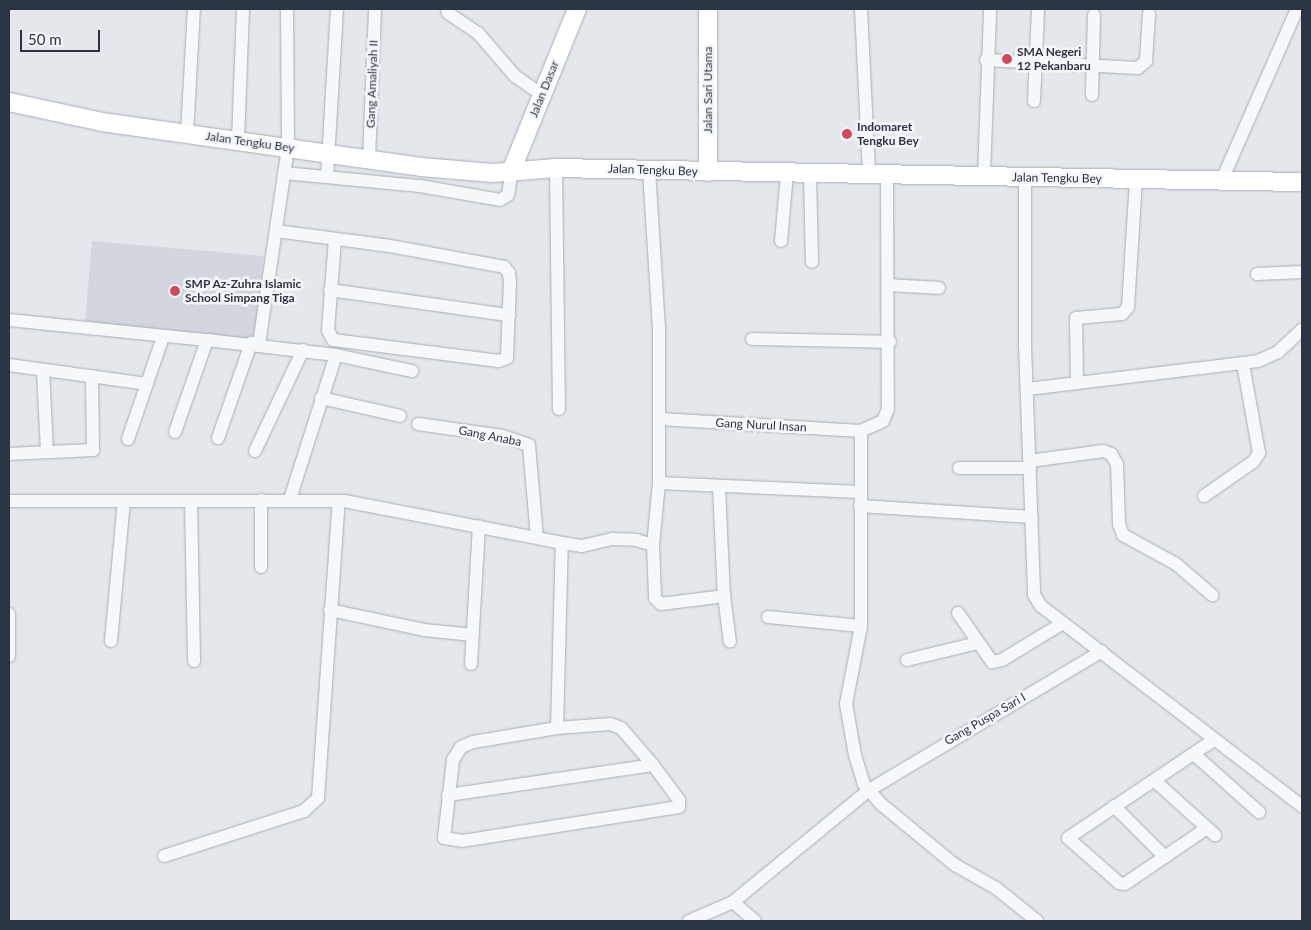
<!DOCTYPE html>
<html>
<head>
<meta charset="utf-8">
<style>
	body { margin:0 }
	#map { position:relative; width:1311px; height:930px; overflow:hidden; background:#e4e7ec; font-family:Lato,sans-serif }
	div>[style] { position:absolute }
	.built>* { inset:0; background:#d2d6de; transform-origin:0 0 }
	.roads { filter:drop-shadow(0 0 1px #a9aeb7) drop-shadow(0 0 1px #a9aeb7) }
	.street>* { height:12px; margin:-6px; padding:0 6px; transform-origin:6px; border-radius:6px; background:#f7f8fa }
	.secondary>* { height:18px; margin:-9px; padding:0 9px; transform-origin:9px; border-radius:9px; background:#fff }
	.dots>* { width:14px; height:14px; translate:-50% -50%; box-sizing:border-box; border:2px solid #f4f6f9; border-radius:50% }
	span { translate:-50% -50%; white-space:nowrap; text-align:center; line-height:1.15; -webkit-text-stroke:5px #f4f6f9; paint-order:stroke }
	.poi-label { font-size:12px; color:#2b3445; font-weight:700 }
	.left { translate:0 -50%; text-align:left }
	.street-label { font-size:12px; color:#2b3445 }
	.frame { position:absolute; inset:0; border:10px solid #2b3445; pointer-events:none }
	.scale { position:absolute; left:20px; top:30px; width:80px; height:22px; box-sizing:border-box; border:2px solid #2b3445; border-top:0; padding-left:6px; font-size:15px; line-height:18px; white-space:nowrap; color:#2b3445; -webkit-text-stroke:4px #f4f6f9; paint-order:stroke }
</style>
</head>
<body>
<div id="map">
	<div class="built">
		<i style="left:92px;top:241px;width:172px;height:83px;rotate:5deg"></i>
	</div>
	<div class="roads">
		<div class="street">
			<i style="left:447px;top:9px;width:4px;rotate:76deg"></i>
			<i style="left:448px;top:13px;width:36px;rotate:34deg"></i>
			<i style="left:478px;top:33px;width:57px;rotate:49.3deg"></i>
			<i style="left:515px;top:76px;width:32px;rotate:35deg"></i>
			<i style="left:861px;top:9px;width:165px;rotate:87.2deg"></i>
			<i style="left:986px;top:60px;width:152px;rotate:3deg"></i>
			<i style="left:1138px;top:68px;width:11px;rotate:-41deg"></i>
			<i style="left:1146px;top:61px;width:47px;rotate:-86.3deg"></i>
			<i style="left:1092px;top:95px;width:80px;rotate:-88.6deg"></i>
			<i style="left:1034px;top:101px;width:91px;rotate:-87.5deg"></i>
			<i style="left:187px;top:133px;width:124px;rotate:-86.8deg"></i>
			<i style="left:238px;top:140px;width:131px;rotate:-87.8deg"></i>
			<i style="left:369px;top:159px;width:150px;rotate:-87.7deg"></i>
			<i style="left:556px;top:168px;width:241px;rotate:89.3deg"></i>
			<i style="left:649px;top:170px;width:160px;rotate:86.4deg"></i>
			<i style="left:659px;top:330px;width:153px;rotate:90deg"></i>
			<i style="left:659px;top:483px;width:62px;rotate:95.5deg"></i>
			<i style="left:653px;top:545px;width:53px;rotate:87.8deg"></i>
			<i style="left:655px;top:598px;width:8px;rotate:45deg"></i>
			<i style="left:661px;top:604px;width:64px;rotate:-7.2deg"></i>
			<i style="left:284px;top:173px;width:137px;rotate:5.5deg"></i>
			<i style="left:420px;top:186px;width:81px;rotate:9.9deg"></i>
			<i style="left:500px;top:200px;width:9px;rotate:-32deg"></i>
			<i style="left:508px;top:195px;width:26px;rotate:-81deg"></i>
			<i style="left:810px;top:174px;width:88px;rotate:88.7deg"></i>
			<i style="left:887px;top:175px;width:234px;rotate:89.8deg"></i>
			<i style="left:888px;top:409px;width:13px;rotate:113deg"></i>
			<i style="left:883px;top:421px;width:24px;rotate:156deg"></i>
			<i style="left:861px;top:431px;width:195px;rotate:90deg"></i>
			<i style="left:861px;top:626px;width:79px;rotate:100.9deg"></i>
			<i style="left:846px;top:704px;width:52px;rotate:80deg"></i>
			<i style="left:855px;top:755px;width:30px;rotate:73deg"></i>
			<i style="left:864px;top:784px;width:26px;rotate:50deg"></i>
			<i style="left:881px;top:804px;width:96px;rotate:39.5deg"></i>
			<i style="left:955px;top:865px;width:47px;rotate:29.3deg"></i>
			<i style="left:996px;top:888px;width:53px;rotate:38.8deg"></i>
			<i style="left:984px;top:176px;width:167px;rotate:-87.9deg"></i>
			<i style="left:327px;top:177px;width:168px;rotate:-86.6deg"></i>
			<i style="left:1025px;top:179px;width:166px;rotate:90deg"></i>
			<i style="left:1025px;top:345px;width:250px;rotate:87.9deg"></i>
			<i style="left:1034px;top:595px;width:13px;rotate:58deg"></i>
			<i style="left:1041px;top:606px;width:329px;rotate:37.5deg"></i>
			<i style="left:1222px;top:180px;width:187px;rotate:-66.3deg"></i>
			<i style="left:276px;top:231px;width:115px;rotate:7.5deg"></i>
			<i style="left:390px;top:246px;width:116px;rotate:10.4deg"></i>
			<i style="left:504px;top:267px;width:8px;rotate:50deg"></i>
			<i style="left:509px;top:273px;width:9px;rotate:84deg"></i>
			<i style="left:510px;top:282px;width:76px;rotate:92.3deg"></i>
			<i style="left:507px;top:358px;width:9px;rotate:159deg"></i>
			<i style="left:499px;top:361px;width:167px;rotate:-172.8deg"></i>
			<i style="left:333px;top:340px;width:11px;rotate:-117deg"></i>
			<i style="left:328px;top:330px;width:91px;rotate:-85.6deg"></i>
			<i style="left:781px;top:241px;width:67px;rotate:-84.9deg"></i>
			<i style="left:1257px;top:274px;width:45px;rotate:-2.5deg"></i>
			<i style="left:889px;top:285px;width:50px;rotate:3.4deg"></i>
			<i style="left:330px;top:290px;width:181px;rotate:8deg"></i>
			<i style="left:9px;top:320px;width:199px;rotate:5.8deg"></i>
			<i style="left:752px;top:339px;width:138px;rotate:1.2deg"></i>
			<i style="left:259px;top:344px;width:199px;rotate:-81.6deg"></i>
			<i style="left:288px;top:147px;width:138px;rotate:-90.4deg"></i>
			<i style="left:9px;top:365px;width:139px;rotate:7.8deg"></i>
			<i style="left:43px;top:370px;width:82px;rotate:87.2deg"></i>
			<i style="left:1077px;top:383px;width:65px;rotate:-90.9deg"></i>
			<i style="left:1076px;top:318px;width:46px;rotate:-5deg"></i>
			<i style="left:1122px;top:314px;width:9px;rotate:-49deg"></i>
			<i style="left:1128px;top:307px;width:128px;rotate:-86.4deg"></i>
			<i style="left:1028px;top:389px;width:232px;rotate:-6.9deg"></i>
			<i style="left:1258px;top:361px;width:22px;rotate:-24deg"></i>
			<i style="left:1278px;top:352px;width:33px;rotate:-43deg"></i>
			<i style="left:321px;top:398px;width:81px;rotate:12.8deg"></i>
			<i style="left:660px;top:419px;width:201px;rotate:3.4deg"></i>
			<i style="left:418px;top:424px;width:85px;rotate:8.1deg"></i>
			<i style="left:502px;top:436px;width:28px;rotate:18deg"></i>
			<i style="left:529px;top:445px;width:93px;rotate:85.1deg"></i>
			<i style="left:175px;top:432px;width:97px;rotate:-70.8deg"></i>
			<i style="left:207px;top:340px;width:130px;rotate:6.6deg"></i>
			<i style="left:336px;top:355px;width:78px;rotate:11.9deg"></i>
			<i style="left:218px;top:438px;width:101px;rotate:-70.8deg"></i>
			<i style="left:128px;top:439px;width:108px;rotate:-71.1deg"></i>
			<i style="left:255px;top:451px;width:112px;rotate:-64.6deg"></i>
			<i style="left:9px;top:454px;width:84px;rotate:-2.7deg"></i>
			<i style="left:93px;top:450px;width:74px;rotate:-90.8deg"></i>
			<i style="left:1030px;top:461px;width:74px;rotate:-7.8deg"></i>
			<i style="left:1103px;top:451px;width:9px;rotate:21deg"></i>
			<i style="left:1111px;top:454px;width:12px;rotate:59deg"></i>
			<i style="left:1117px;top:464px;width:60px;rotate:88.1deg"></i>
			<i style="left:1119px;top:524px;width:12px;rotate:70deg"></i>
			<i style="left:1123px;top:535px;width:60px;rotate:28.7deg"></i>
			<i style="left:1176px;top:564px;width:48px;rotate:40.7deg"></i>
			<i style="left:959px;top:468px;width:71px"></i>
			<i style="left:659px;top:483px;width:200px;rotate:2.6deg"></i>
			<i style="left:719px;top:487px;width:109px;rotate:87.4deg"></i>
			<i style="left:724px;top:596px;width:46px;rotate:82.6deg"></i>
			<i style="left:1204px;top:496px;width:60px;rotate:-34.8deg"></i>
			<i style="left:1253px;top:462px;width:11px;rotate:-56deg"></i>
			<i style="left:1259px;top:453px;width:90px;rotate:-100.2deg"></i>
			<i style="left:290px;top:499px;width:151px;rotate:-72.3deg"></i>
			<i style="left:261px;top:500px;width:67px;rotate:90deg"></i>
			<i style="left:9px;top:501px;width:335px"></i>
			<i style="left:344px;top:501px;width:222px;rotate:10.9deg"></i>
			<i style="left:562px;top:543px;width:20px;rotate:9deg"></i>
			<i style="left:582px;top:546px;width:31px;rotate:-13deg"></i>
			<i style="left:612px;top:539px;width:24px;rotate:2deg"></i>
			<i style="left:636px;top:540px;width:18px;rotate:16deg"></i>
			<i style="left:191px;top:501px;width:160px;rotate:88.9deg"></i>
			<i style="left:860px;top:506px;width:172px;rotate:3.7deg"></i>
			<i style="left:330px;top:610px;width:96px;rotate:12deg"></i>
			<i style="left:424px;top:630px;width:49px;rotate:5.8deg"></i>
			<i style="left:958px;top:613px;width:60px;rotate:55.2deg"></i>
			<i style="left:992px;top:662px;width:10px;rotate:-11deg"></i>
			<i style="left:1002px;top:660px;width:71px;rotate:-31.2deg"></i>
			<i style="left:9px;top:614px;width:42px;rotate:90deg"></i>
			<i style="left:768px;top:617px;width:93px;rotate:5.5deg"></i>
			<i style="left:111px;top:641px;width:140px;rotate:-84.7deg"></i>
			<i style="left:907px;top:660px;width:73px;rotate:-13.5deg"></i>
			<i style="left:471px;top:664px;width:138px;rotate:-86.7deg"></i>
			<i style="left:611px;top:724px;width:11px;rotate:22deg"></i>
			<i style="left:621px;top:728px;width:49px;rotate:49.1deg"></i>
			<i style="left:653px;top:765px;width:44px;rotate:53.4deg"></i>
			<i style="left:679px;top:800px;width:7px;rotate:90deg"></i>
			<i style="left:679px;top:807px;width:219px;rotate:171.1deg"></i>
			<i style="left:463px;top:841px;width:19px;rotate:-171deg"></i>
			<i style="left:444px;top:838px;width:79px;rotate:-83.4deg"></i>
			<i style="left:453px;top:760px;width:15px;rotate:-58deg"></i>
			<i style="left:461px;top:747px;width:13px;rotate:-23deg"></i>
			<i style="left:473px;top:742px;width:85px;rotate:-9.5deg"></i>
			<i style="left:557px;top:728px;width:54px;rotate:-4.2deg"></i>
			<i style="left:557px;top:728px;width:185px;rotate:-88.5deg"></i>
			<i style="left:1195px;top:755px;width:86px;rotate:41.7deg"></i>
			<i style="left:1155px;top:781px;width:81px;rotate:42deg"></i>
			<i style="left:448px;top:795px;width:207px;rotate:-8.3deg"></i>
			<i style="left:1114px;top:806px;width:72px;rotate:45deg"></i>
			<i style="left:1207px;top:828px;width:99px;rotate:145.7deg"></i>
			<i style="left:1125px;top:884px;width:6px;rotate:-171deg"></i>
			<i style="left:1119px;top:883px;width:68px;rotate:-138.6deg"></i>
			<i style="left:1068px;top:838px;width:176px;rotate:-33.9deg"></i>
			<i style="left:164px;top:856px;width:147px;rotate:-17.8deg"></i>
			<i style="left:304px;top:811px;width:19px;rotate:-43deg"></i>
			<i style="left:318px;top:798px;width:298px;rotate:-86deg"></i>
			<i style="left:689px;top:921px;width:48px;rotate:-23.4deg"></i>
			<i style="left:755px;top:921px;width:29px;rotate:-139deg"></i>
			<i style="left:733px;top:902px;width:176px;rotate:-39.5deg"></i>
			<i style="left:869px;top:790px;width:271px;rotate:-30.8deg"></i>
		</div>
		<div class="secondary">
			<i style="left:708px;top:9px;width:163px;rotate:90deg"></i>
			<i style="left:9px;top:102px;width:95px;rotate:12.1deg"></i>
			<i style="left:102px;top:122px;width:322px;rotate:8deg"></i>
			<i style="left:421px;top:167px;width:72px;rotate:4.8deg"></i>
			<i style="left:493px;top:173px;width:63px;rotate:-4.5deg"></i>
			<i style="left:556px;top:168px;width:746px;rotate:1.08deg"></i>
			<i style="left:512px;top:169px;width:173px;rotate:-67.9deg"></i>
		</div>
	</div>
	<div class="dots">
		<i style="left:1007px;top:59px;background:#d1495b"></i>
		<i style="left:847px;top:134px;background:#d1495b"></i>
		<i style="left:175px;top:291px;background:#d1495b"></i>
	</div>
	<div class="poi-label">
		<span class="left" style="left:1017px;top:59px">SMA Negeri<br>12 Pekanbaru</span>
		<span class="left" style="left:857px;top:134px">Indomaret<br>Tengku Bey</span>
		<span class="left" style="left:185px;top:291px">SMP Az-Zuhra Islamic<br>School Simpang Tiga</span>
	</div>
	<div class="street-label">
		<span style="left:372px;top:84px;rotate:-88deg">Gang Amaliyah II</span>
		<span style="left:544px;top:89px;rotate:-68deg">Jalan Dasar</span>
		<span style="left:708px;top:90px;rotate:-90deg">Jalan Sari Utama</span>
		<span style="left:250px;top:142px;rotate:8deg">Jalan Tengku Bey</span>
		<span style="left:653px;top:170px;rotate:2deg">Jalan Tengku Bey</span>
		<span style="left:1057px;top:178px;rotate:1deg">Jalan Tengku Bey</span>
		<span style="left:761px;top:425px;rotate:3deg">Gang Nurul Insan</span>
		<span style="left:490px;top:436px;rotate:11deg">Gang Anaba</span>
		<span style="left:985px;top:719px;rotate:-30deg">Gang Puspa Sari I</span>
	</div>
	<div class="frame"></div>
	<div class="scale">50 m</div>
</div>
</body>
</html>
